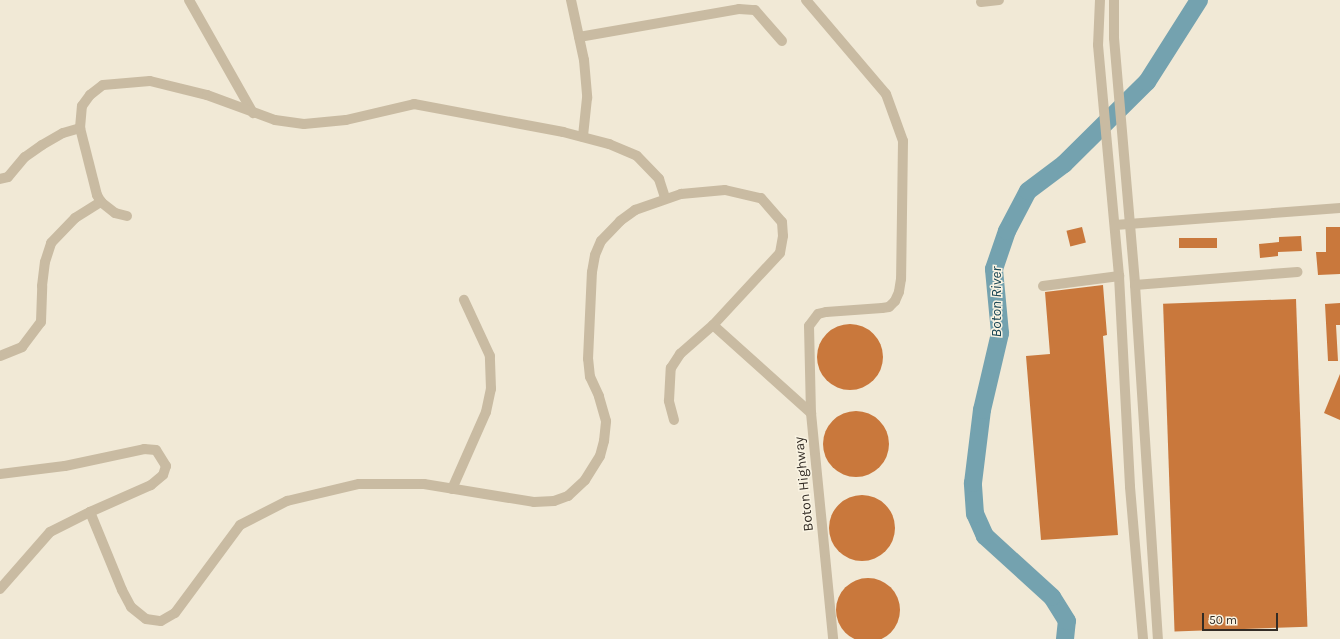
<!DOCTYPE html>
<html>
<head>
<meta charset="utf-8">
<style>
	body { margin:0 }
	#map { position:relative; width:1340px; height:639px; overflow:hidden; background:#f1e9d6; font-family:Karla,sans-serif }
	div>[style] { position:absolute }
	.river>* { height:18px; margin:-9px; padding:0 9px; transform-origin:9px; border-radius:9px; background:#74a2af }
	.building>* { inset:0; background:#c9783c; transform-origin:0 0 }
	.round { border-radius:50% }
	.minor>* { height:10px; margin:-5px; padding:0 5px; transform-origin:5px; border-radius:5px; background:#c9bba2 }
	span { translate:-50% -50%; white-space:nowrap; text-align:center; line-height:1.15; -webkit-text-stroke:3px #f9f3e2; paint-order:stroke }
	.street-label { font-size:14px; color:#332c25 }
	.water-label { font-size:15px; color:#1a4755; font-style:italic }
	.scale { position:absolute; left:1202px; top:613px; width:76px; height:18px; box-sizing:border-box; border:2px solid #332c25; border-top:0; padding-left:5px; font-size:12px; line-height:14px; white-space:nowrap; color:#332c25; -webkit-text-stroke:3px #f9f3e2; paint-order:stroke }
</style>
</head>
<body>
<div id="map">
	<div class="river">
		<i style="left:1065px;top:639px;width:18px;rotate:-84deg"></i>
		<i style="left:1067px;top:621px;width:28px;rotate:-122deg"></i>
		<i style="left:1052px;top:597px;width:91px;rotate:-137.7deg"></i>
		<i style="left:985px;top:536px;width:24px;rotate:-114deg"></i>
		<i style="left:975px;top:514px;width:31px;rotate:-94deg"></i>
		<i style="left:973px;top:483px;width:74px;rotate:-83deg"></i>
		<i style="left:982px;top:410px;width:79px;rotate:-76.8deg"></i>
		<i style="left:1000px;top:333px;width:64px;rotate:-95.4deg"></i>
		<i style="left:994px;top:269px;width:40px;rotate:-71.1deg"></i>
		<i style="left:1007px;top:231px;width:45px;rotate:-62.3deg"></i>
		<i style="left:1028px;top:191px;width:45px;rotate:-36.9deg"></i>
		<i style="left:1064px;top:164px;width:117px;rotate:-44.7deg"></i>
		<i style="left:1147px;top:82px;width:97px;rotate:-57.6deg"></i>
	</div>
	<div class="building">
		<i style="left:1082px;top:227px;width:16px;height:16px;rotate:76deg"></i>
		<i style="clip-path:polygon(1326px 227px,1340px 227px,1340px 274px,1318px 275px,1316px 252px,1326px 252px)"></i>
		<i style="clip-path:polygon(1301px 236px,1302px 251px,1278px 252px,1278px 256px,1260px 258px,1259px 244px,1279px 242px,1279px 237px)"></i>
		<i style="left:1217px;top:238px;width:10px;height:38px;rotate:90deg"></i>
		<i style="clip-path:polygon(1103px 285px,1107px 335px,1103px 336px,1118px 535px,1041px 540px,1026px 356px,1050px 354px,1045px 292px)"></i>
		<i style="left:1296px;top:299px;width:328px;height:133px;rotate:88deg"></i>
		<i style="clip-path:polygon(1340px 303px,1340px 325px,1336px 325px,1338px 361px,1328px 361px,1325px 304px)"></i>
		<i class="round" style="left:817px;top:324px;width:66px;height:66px"></i>
		<i style="clip-path:polygon(1340px 374px,1340px 420px,1324px 413px)"></i>
		<i class="round" style="left:823px;top:411px;width:66px;height:66px"></i>
		<i class="round" style="left:829px;top:495px;width:66px;height:66px"></i>
		<i class="round" style="left:836px;top:578px;width:64px;height:64px"></i>
	</div>
	<div class="minor">
		<i style="left:189px;top:0;width:130px;rotate:60.5deg"></i>
		<i style="left:571px;top:0;width:61px;rotate:77.8deg"></i>
		<i style="left:584px;top:60px;width:38px;rotate:85deg"></i>
		<i style="left:587px;top:98px;width:39px;rotate:96deg"></i>
		<i style="left:806px;top:0;width:123px;rotate:49.6deg"></i>
		<i style="left:886px;top:94px;width:50px;rotate:70.1deg"></i>
		<i style="left:903px;top:141px;width:138px;rotate:90.8deg"></i>
		<i style="left:901px;top:279px;width:13px;rotate:99deg"></i>
		<i style="left:899px;top:292px;width:10px;rotate:114deg"></i>
		<i style="left:895px;top:301px;width:8px;rotate:135deg"></i>
		<i style="left:889px;top:307px;width:7px;rotate:172deg"></i>
		<i style="left:882px;top:308px;width:56px;rotate:175.9deg"></i>
		<i style="left:826px;top:312px;width:8px;rotate:166deg"></i>
		<i style="left:818px;top:314px;width:15px;rotate:127deg"></i>
		<i style="left:809px;top:326px;width:87px;rotate:88.7deg"></i>
		<i style="left:811px;top:413px;width:227px;rotate:84.4deg"></i>
		<i style="left:1100px;top:0;width:45px;rotate:92.5deg"></i>
		<i style="left:1098px;top:45px;width:232px;rotate:84.8deg"></i>
		<i style="left:1119px;top:276px;width:211px;rotate:87deg"></i>
		<i style="left:1130px;top:487px;width:153px;rotate:85.1deg"></i>
		<i style="left:1114px;top:0;width:38px;rotate:90deg"></i>
		<i style="left:1114px;top:38px;width:248px;rotate:85.1deg"></i>
		<i style="left:1135px;top:285px;width:355px;rotate:86.3deg"></i>
		<i style="left:981px;top:2px;width:18px;rotate:-6deg"></i>
		<i style="left:579px;top:37px;width:162px;rotate:-9.9deg"></i>
		<i style="left:739px;top:9px;width:16px;rotate:4deg"></i>
		<i style="left:755px;top:10px;width:41px;rotate:48.9deg"></i>
		<i style="left:0;top:179px;width:8px;rotate:-14deg"></i>
		<i style="left:8px;top:177px;width:26px;rotate:-50deg"></i>
		<i style="left:25px;top:157px;width:21px;rotate:-35deg"></i>
		<i style="left:42px;top:145px;width:24px;rotate:-30deg"></i>
		<i style="left:63px;top:133px;width:18px;rotate:-16deg"></i>
		<i style="left:127px;top:216px;width:12px;rotate:-166deg"></i>
		<i style="left:115px;top:213px;width:18px;rotate:-142deg"></i>
		<i style="left:101px;top:202px;width:8px;rotate:-120deg"></i>
		<i style="left:97px;top:195px;width:69px;rotate:-104.2deg"></i>
		<i style="left:80px;top:128px;width:22px;rotate:-85deg"></i>
		<i style="left:82px;top:106px;width:14px;rotate:-54deg"></i>
		<i style="left:90px;top:95px;width:16px;rotate:-38deg"></i>
		<i style="left:103px;top:85px;width:47px;rotate:-4.9deg"></i>
		<i style="left:150px;top:81px;width:59px;rotate:13.8deg"></i>
		<i style="left:207px;top:95px;width:72px;rotate:20.2deg"></i>
		<i style="left:275px;top:120px;width:29px;rotate:8deg"></i>
		<i style="left:304px;top:124px;width:42px;rotate:-5.4deg"></i>
		<i style="left:346px;top:120px;width:70px;rotate:-13.2deg"></i>
		<i style="left:414px;top:104px;width:152px;rotate:10.6deg"></i>
		<i style="left:563px;top:132px;width:48px;rotate:14.6deg"></i>
		<i style="left:609px;top:144px;width:30px;rotate:23deg"></i>
		<i style="left:637px;top:156px;width:32px;rotate:46deg"></i>
		<i style="left:659px;top:179px;width:20px;rotate:72deg"></i>
		<i style="left:1115px;top:225px;width:226px;rotate:-4.3deg"></i>
		<i style="left:1135px;top:285px;width:163px;rotate:-4.6deg"></i>
		<i style="left:1043px;top:286px;width:77px;rotate:-7.5deg"></i>
		<i style="left:0;top:356px;width:24px;rotate:-22deg"></i>
		<i style="left:22px;top:347px;width:31px;rotate:-53deg"></i>
		<i style="left:41px;top:322px;width:36px;rotate:-88deg"></i>
		<i style="left:42px;top:286px;width:24px;rotate:-83deg"></i>
		<i style="left:45px;top:262px;width:20px;rotate:-72deg"></i>
		<i style="left:51px;top:243px;width:35px;rotate:-46deg"></i>
		<i style="left:75px;top:218px;width:31px;rotate:-32deg"></i>
		<i style="left:674px;top:420px;width:20px;rotate:-105deg"></i>
		<i style="left:669px;top:401px;width:33px;rotate:-87deg"></i>
		<i style="left:671px;top:368px;width:17px;rotate:-57deg"></i>
		<i style="left:680px;top:354px;width:44px;rotate:-41.3deg"></i>
		<i style="left:0;top:474px;width:65px;rotate:-7deg"></i>
		<i style="left:65px;top:466px;width:81px;rotate:-12.1deg"></i>
		<i style="left:144px;top:449px;width:12px;rotate:5deg"></i>
		<i style="left:156px;top:450px;width:19px;rotate:58deg"></i>
		<i style="left:166px;top:466px;width:9px;rotate:108deg"></i>
		<i style="left:163px;top:475px;width:16px;rotate:140deg"></i>
		<i style="left:151px;top:485px;width:67px;rotate:156.1deg"></i>
		<i style="left:90px;top:512px;width:84px;rotate:67.7deg"></i>
		<i style="left:122px;top:590px;width:19px;rotate:62deg"></i>
		<i style="left:131px;top:607px;width:19px;rotate:39deg"></i>
		<i style="left:146px;top:619px;width:15px;rotate:8deg"></i>
		<i style="left:161px;top:621px;width:16px;rotate:-30deg"></i>
		<i style="left:175px;top:613px;width:109px;rotate:-53.5deg"></i>
		<i style="left:240px;top:525px;width:53px;rotate:-27.1deg"></i>
		<i style="left:287px;top:501px;width:74px;rotate:-13.3deg"></i>
		<i style="left:359px;top:484px;width:65px"></i>
		<i style="left:424px;top:484px;width:111px;rotate:9.3deg"></i>
		<i style="left:534px;top:502px;width:20px;rotate:-3deg"></i>
		<i style="left:554px;top:501px;width:15px;rotate:-20deg"></i>
		<i style="left:568px;top:496px;width:23px;rotate:-43deg"></i>
		<i style="left:585px;top:480px;width:28px;rotate:-58deg"></i>
		<i style="left:600px;top:456px;width:16px;rotate:-75deg"></i>
		<i style="left:604px;top:441px;width:20px;rotate:-84deg"></i>
		<i style="left:606px;top:421px;width:26px;rotate:-106deg"></i>
		<i style="left:599px;top:396px;width:21px;rotate:-115deg"></i>
		<i style="left:590px;top:377px;width:18px;rotate:-96deg"></i>
		<i style="left:588px;top:359px;width:87px;rotate:-87.4deg"></i>
		<i style="left:592px;top:272px;width:17px;rotate:-80deg"></i>
		<i style="left:595px;top:255px;width:15px;rotate:-67deg"></i>
		<i style="left:601px;top:241px;width:28px;rotate:-46deg"></i>
		<i style="left:620px;top:221px;width:19px;rotate:-36deg"></i>
		<i style="left:635px;top:210px;width:49px;rotate:-19.2deg"></i>
		<i style="left:681px;top:194px;width:44px;rotate:-5.2deg"></i>
		<i style="left:725px;top:190px;width:37px;rotate:13deg"></i>
		<i style="left:761px;top:198px;width:32px;rotate:49deg"></i>
		<i style="left:782px;top:222px;width:14px;rotate:86deg"></i>
		<i style="left:783px;top:236px;width:17px;rotate:100deg"></i>
		<i style="left:780px;top:253px;width:98px;rotate:132.9deg"></i>
		<i style="left:713px;top:325px;width:132px;rotate:41.9deg"></i>
		<i style="left:452px;top:489px;width:84px;rotate:-66.2deg"></i>
		<i style="left:486px;top:412px;width:24px;rotate:-78deg"></i>
		<i style="left:491px;top:389px;width:33px;rotate:-92deg"></i>
		<i style="left:490px;top:356px;width:62px;rotate:-114.9deg"></i>
		<i style="left:0;top:589px;width:76px;rotate:-48.7deg"></i>
		<i style="left:50px;top:532px;width:45px;rotate:-26.6deg"></i>
	</div>
	<div class="street-label">
		<span style="left:804px;top:484px;rotate:-96deg">Boton Highway</span>
	</div>
	<div class="water-label">
		<span style="left:997px;top:302px;rotate:-90deg">Boton River</span>
	</div>
	<div class="scale">50 m</div>
</div>
</body>
</html>
